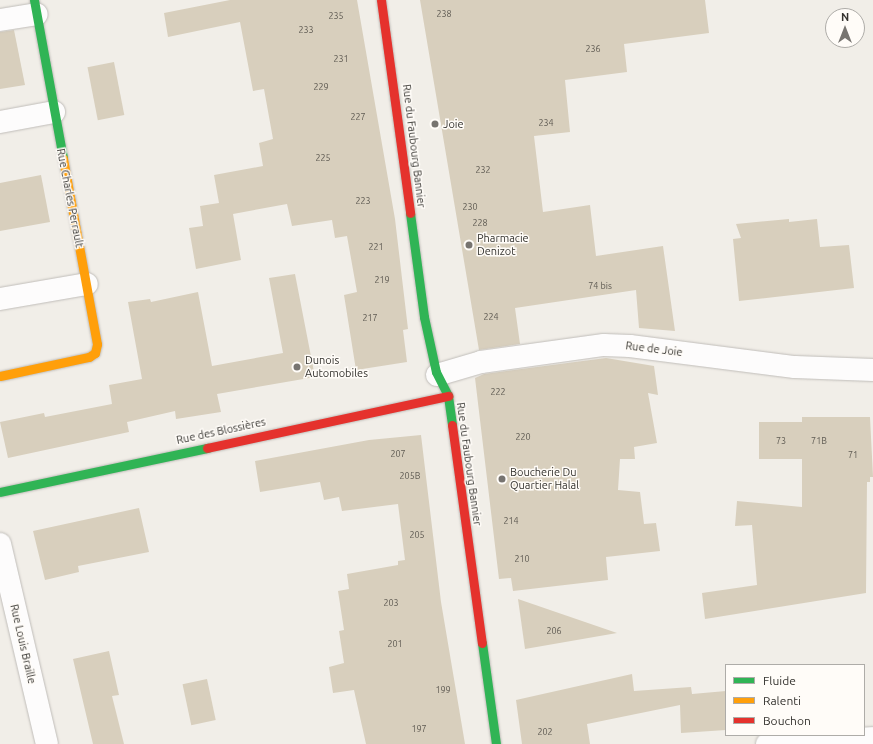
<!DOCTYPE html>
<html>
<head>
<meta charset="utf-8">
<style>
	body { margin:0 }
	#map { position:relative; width:873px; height:744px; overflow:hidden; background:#f1eee8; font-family:Ubuntu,sans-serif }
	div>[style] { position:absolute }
	.building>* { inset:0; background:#d8cfbd; transform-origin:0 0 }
	.roads { filter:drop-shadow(0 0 1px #c0bdb9) drop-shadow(0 0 1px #c0bdb9) }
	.street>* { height:22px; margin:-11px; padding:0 11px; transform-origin:11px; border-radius:11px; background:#fdfcfc }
	.fast>* { height:9px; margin:-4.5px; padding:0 4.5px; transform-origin:4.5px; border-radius:4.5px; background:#30b455 }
	.slow>* { height:9px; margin:-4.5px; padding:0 4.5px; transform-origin:4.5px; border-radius:4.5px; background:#ff9f0a }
	.jam>* { height:9px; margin:-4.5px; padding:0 4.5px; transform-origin:4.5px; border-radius:4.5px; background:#e5322d }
	.dots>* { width:11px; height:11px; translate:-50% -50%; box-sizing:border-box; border:2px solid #fffcf8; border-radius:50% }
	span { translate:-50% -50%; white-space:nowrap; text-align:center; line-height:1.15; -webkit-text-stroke:3px #fffcf8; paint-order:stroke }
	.number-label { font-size:9px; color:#5e5a52 }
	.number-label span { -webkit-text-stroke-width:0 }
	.poi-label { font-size:11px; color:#35332f }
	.left { translate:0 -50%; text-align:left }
	.street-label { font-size:11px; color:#35332f }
	.legend { position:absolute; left:725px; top:664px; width:140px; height:72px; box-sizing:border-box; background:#fffcf8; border:1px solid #aeaca8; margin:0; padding:5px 7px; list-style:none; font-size:12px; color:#35332f }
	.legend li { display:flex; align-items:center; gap:8px; height:20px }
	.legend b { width:20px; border:1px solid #aeaca8 }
	.north { position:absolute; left:825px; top:8px; width:40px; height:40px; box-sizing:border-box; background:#fffcf8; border:1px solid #aeaca8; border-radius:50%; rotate:0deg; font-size:11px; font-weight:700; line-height:16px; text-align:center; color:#35332f }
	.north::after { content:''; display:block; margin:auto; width:14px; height:18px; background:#777470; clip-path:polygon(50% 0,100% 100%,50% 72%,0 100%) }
</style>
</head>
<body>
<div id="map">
	<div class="building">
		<i style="clip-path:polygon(230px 0,357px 0,395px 219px,408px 329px,403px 330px,407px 362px,356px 370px,344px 295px,357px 292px,347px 236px,335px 238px,332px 220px,292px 226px,287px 204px,233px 214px,241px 260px,196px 269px,189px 228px,203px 226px,200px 206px,219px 203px,214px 175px,263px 166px,259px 143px,273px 139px,264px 89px,253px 91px,240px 22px,168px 37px,164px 13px)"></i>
		<i style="clip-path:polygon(420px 0,705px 0,709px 33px,624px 44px,627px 72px,565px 80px,570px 132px,534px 136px,543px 212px,590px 205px,596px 256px,663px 246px,675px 331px,639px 328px,636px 290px,515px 308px,520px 344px,479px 350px)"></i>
		<i style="clip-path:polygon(14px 30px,25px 85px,0 89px,0 32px)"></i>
		<i style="left:114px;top:62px;width:54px;height:27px;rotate:79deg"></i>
		<i style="clip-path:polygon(41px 175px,50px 222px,0 231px,0 183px)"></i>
		<i style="clip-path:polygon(789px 219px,789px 222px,817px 219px,820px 247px,849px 245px,854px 288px,739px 301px,733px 239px,741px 238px,736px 224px)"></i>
		<i style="clip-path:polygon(295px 274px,315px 377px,217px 394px,221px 412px,176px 419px,175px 411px,127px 422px,129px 432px,8px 458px,0 422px,44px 413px,45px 417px,112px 404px,109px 385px,142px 379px,128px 302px,150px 299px,151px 302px,198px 292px,212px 366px,283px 353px,269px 278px)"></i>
		<i style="clip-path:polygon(606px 358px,654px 366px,658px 395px,648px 393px,657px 443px,634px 447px,635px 459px,620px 459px,618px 490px,640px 492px,644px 524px,656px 523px,660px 551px,606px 557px,608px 580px,513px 591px,511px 578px,499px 579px,475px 378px,484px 374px)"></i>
		<i style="clip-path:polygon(802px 417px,870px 417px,873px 477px,870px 477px,870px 482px,867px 482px,866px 593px,705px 619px,702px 593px,757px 585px,752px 525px,735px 526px,737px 501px,802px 507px,802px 459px,759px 459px,759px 422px,802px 422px)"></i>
		<i style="clip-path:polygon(421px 435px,441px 602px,465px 744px,366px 744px,354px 690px,333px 693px,329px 667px,344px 663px,339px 631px,344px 630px,338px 591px,349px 589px,347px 574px,398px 565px,398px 561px,405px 560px,398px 504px,342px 511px,339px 497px,324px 500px,320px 482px,260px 492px,255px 461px,369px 440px)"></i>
		<i style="clip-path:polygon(139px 508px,149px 552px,78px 566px,79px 572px,45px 580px,33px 531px)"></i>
		<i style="clip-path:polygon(518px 599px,617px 633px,525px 649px)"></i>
		<i style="clip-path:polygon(109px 651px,119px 695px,112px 696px,124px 744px,93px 744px,73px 659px)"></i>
		<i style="clip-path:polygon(632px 674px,634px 691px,691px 687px,692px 694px,726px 691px,726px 730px,681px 733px,680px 705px,587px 724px,590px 744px,522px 744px,516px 700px)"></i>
		<i style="left:207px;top:679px;width:42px;height:25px;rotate:78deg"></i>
	</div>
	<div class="roads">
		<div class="street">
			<i style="left:0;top:20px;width:37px;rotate:-9deg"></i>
			<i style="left:0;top:122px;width:55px;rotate:-10.5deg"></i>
			<i style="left:0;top:299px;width:88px;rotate:-9.8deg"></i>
			<i style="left:437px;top:375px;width:46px;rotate:-16.5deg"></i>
			<i style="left:481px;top:362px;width:124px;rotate:-7.9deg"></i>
			<i style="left:604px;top:345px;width:26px;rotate:2deg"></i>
			<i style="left:630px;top:346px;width:166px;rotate:7.3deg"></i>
			<i style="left:795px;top:367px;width:78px;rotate:2.2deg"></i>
			<i style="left:0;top:544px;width:205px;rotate:76.8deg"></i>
			<i style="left:767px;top:744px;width:106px;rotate:-3.2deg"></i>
		</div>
		<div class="fast">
			<i style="left:34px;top:0;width:161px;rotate:79.6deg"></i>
			<i style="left:410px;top:213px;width:105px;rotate:82.3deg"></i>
			<i style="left:424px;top:317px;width:56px;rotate:77.7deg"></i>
			<i style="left:436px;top:372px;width:27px;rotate:63deg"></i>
			<i style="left:448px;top:396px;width:29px;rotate:82deg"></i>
			<i style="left:0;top:492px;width:212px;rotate:-12deg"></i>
			<i style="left:482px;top:643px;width:102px;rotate:82.1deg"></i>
		</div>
		<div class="slow">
			<i style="left:0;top:376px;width:91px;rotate:-12.1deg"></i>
			<i style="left:89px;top:357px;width:7px;rotate:-34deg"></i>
			<i style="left:95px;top:353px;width:9px;rotate:-77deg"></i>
			<i style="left:97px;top:344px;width:189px;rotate:-100.4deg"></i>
		</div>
		<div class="jam">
			<i style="left:381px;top:0;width:215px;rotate:82.2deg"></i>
			<i style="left:452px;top:425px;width:220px;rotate:82.2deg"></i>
			<i style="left:207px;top:448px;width:247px;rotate:-12.2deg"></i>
		</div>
	</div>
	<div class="dots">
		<i style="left:435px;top:124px;background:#777470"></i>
		<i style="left:469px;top:245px;background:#777470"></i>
		<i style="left:297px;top:367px;background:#777470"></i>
		<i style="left:502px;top:479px;background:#777470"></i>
	</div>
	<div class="number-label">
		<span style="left:444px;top:14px">238</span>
		<span style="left:336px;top:16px">235</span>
		<span style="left:306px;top:30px">233</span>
		<span style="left:593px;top:49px">236</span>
		<span style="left:341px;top:59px">231</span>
		<span style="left:321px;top:87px">229</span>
		<span style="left:358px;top:117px">227</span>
		<span style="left:546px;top:123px">234</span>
		<span style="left:323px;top:158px">225</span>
		<span style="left:483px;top:170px">232</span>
		<span style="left:363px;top:201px">223</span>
		<span style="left:470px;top:207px">230</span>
		<span style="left:480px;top:223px">228</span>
		<span style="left:376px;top:247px">221</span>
		<span style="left:382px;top:280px">219</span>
		<span style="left:600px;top:286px">74 bis</span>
		<span style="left:491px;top:317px">224</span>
		<span style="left:370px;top:318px">217</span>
		<span style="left:498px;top:392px">222</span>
		<span style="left:523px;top:437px">220</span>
		<span style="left:781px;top:441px">73</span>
		<span style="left:819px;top:441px">71B</span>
		<span style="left:398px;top:454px">207</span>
		<span style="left:853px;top:455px">71</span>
		<span style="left:410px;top:476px">205B</span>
		<span style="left:511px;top:521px">214</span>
		<span style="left:417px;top:535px">205</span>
		<span style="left:522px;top:559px">210</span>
		<span style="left:391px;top:603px">203</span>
		<span style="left:554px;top:631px">206</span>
		<span style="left:395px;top:644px">201</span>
		<span style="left:443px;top:690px">199</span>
		<span style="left:419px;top:729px">197</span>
		<span style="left:545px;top:732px">202</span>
	</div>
	<div class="poi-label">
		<span class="left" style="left:443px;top:124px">Joie</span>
		<span class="left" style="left:477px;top:245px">Pharmacie<br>Denizot</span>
		<span class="left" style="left:305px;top:367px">Dunois<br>Automobiles</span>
		<span class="left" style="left:510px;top:479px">Boucherie Du<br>Quartier Halal</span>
	</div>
	<div class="street-label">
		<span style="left:414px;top:146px;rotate:83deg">Rue du Faubourg Bannier</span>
		<span style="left:70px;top:198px;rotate:79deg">Rue Charles Perrault</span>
		<span style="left:654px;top:349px;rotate:7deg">Rue de Joie</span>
		<span style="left:221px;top:431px;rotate:-12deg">Rue des Blossières</span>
		<span style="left:469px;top:464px;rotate:82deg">Rue du Faubourg Bannier</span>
		<span style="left:23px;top:644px;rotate:77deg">Rue Louis Braille</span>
	</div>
	<ul class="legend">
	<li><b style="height:5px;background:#30b455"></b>Fluide</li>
	<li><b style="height:5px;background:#ff9f0a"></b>Ralenti</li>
	<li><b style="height:5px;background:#e5322d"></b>Bouchon</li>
	</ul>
	<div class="north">N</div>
</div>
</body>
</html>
